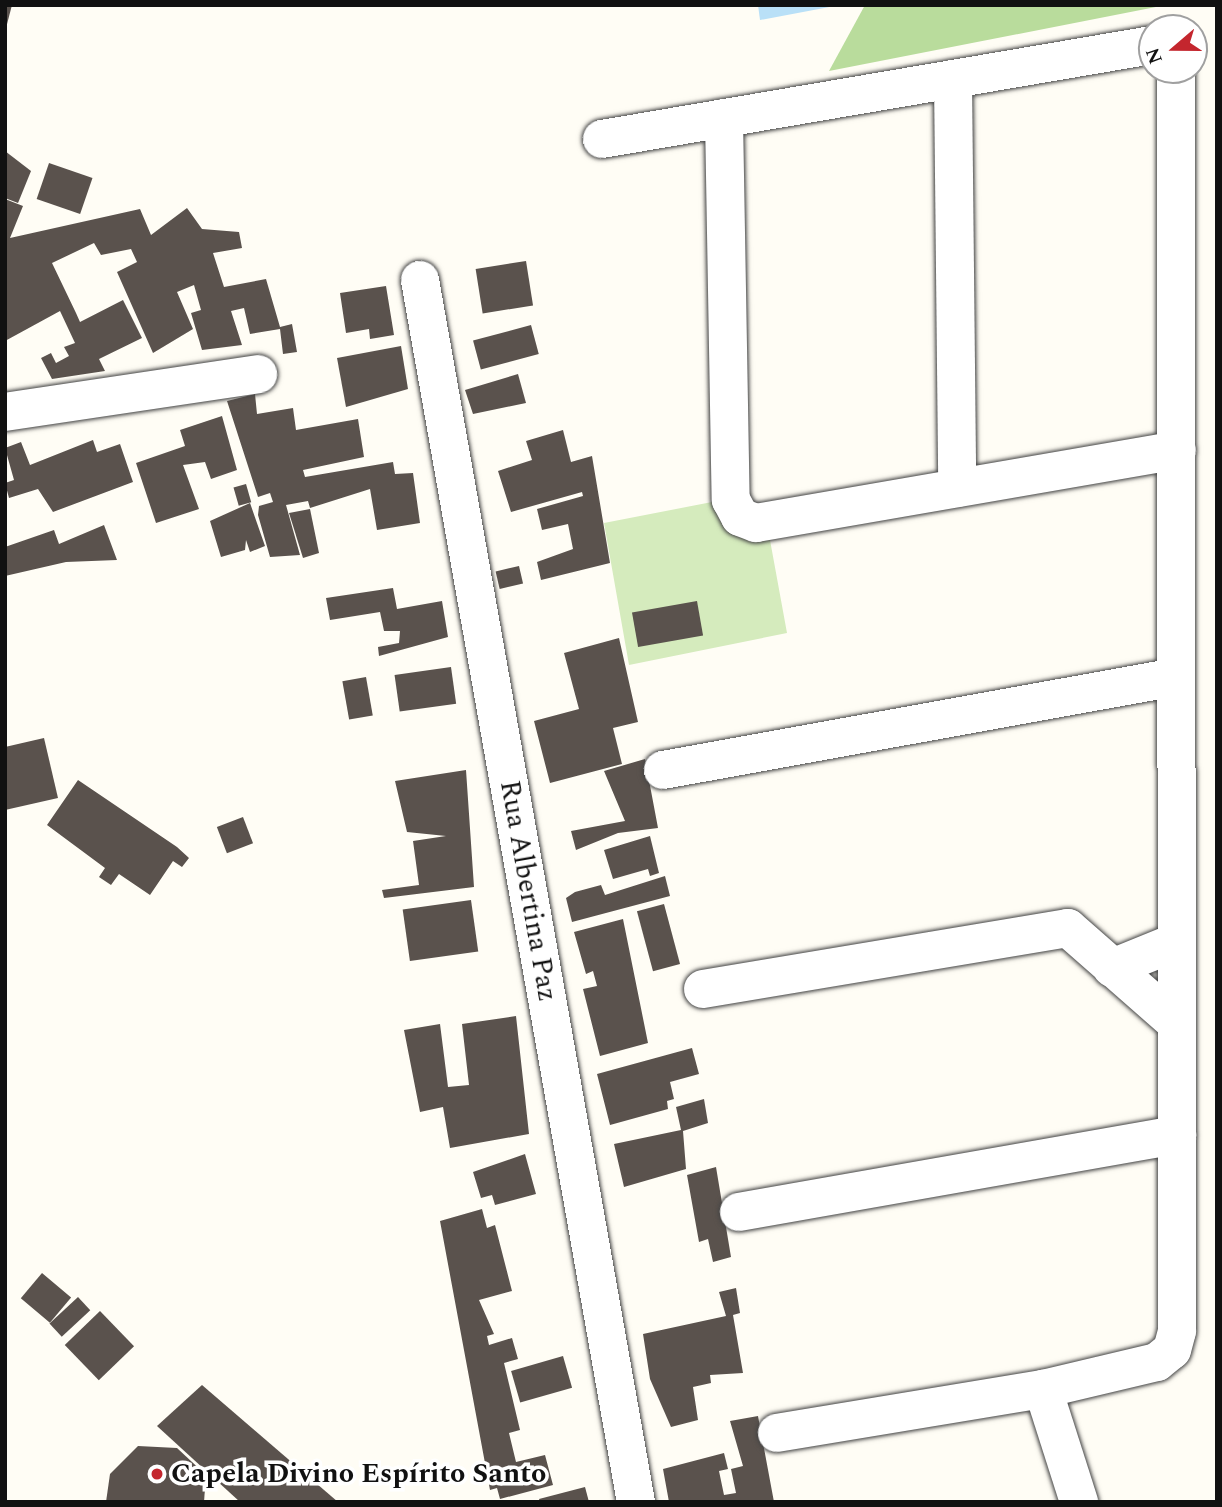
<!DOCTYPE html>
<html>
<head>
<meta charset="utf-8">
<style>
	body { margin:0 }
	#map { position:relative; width:1222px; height:1507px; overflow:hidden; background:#fffdf5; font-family:Spectral,serif }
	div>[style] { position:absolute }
	.green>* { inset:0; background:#d5ebbd }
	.forest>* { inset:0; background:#b9dc9c }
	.water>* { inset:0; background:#b9e0f7 }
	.building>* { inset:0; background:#5a524d; transform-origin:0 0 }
	.roads { filter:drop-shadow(0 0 2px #444) drop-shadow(0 0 2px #444) }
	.minor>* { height:38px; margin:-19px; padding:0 19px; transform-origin:19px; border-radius:19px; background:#fff }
	.dots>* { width:19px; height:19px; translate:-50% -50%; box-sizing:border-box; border:4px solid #fff; border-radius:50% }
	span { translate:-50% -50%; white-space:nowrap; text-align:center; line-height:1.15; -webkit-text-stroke:7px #fff; paint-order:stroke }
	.street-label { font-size:28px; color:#111 }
	.poi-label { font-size:28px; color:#111; font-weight:700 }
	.left { translate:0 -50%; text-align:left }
	.frame { position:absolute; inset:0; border:7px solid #111; pointer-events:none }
	.north { position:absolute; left:1138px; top:14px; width:70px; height:70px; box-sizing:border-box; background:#fff; border:2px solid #a0a0a0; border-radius:50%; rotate:250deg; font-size:19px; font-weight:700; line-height:28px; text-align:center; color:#111 }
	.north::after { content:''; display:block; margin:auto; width:24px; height:32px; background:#c4262e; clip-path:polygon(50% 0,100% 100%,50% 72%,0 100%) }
</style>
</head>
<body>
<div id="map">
	<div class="green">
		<i style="clip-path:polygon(712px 502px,734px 533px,770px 540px,787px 633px,629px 665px,604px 523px)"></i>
	</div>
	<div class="forest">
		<i style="clip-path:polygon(865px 5px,1166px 5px,829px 71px)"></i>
	</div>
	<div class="water">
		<i style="clip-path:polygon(758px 5px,840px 5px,760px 20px)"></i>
	</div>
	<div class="building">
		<i style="clip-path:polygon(5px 5px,12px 5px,6px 28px,5px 27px)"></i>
		<i style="clip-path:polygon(5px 151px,31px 171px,18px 203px,5px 198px)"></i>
		<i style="left:49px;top:163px;width:46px;height:38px;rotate:19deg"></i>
		<i style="clip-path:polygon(5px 199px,23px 206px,10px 238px,140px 209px,151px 235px,187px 208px,202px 229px,239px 232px,242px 248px,213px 253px,224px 287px,266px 279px,280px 327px,292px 324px,297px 352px,283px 354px,280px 329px,250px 334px,244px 308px,231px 311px,242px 345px,202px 350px,191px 313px,201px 310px,194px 285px,177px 292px,193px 329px,153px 353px,117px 272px,137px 262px,131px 249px,101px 255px,94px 243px,52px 263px,76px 313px,80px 322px,123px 300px,142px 338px,99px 359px,105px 371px,52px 379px,41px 358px,51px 353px,56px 363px,69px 356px,64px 347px,75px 343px,60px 311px,5px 341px)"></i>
		<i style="left:526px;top:261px;width:45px;height:51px;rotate:81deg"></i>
		<i style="clip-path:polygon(386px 286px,394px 335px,370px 339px,369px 329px,346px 333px,340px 293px)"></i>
		<i style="left:531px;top:325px;width:30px;height:60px;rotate:75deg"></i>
		<i style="clip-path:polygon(401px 346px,408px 389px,346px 407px,337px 358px)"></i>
		<i style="clip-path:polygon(518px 374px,526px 403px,473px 414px,465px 390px)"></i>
		<i style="clip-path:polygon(255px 394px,257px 414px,293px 408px,296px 430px,358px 419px,364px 457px,303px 470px,305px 477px,393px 462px,395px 474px,413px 473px,420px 523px,377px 530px,370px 489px,310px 508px,308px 501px,286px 505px,300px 555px,270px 557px,258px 515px,259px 506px,273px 502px,270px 493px,258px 497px,227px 401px)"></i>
		<i style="clip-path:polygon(222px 416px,237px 470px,211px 479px,205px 462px,183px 465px,199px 509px,156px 523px,136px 463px,185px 446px,180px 430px)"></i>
		<i style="clip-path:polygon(563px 430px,571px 462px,592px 456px,610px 563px,541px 580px,537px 562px,573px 549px,568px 524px,542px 530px,537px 509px,583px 496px,582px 492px,511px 512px,498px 471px,532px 460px,526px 441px)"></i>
		<i style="clip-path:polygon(93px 440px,97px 452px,120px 444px,133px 482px,53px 512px,38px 489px,9px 498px,5px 483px,14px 480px,5px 448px,21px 442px,30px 465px)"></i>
		<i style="left:246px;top:484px;width:19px;height:13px;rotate:74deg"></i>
		<i style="clip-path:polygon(250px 503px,265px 546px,250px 552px,246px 540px,245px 550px,221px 557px,210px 521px)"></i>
		<i style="clip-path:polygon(310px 509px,319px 553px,303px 558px,289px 513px)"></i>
		<i style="clip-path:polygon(104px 525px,117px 560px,66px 562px,5px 576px,5px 547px,54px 530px,59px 544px)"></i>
		<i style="left:519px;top:566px;width:18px;height:24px;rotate:77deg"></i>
		<i style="clip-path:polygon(393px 588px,397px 609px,442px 601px,448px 637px,379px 656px,378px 647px,399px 643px,400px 631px,384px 631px,380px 612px,330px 620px,326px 598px)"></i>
		<i style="left:697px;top:601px;width:35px;height:66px;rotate:80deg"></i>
		<i style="clip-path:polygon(619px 638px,638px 722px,613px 728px,622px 764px,550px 783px,534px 721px,579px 709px,564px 653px)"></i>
		<i style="left:451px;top:667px;width:37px;height:57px;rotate:82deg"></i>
		<i style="left:366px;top:677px;width:39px;height:24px;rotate:80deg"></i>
		<i style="clip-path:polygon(44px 738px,58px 798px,5px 810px,5px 747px)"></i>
		<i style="clip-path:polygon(645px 759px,658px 828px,618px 833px,576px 850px,571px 831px,625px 821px,604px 771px)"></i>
		<i style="clip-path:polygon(466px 770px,474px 887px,384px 898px,382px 890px,419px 885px,413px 841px,446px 836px,407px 832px,395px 781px)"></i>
		<i style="clip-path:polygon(78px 780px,177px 847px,189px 858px,182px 867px,173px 861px,150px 895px,119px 874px,111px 885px,99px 877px,105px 868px,47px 825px)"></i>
		<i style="left:243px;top:817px;width:28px;height:28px;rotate:69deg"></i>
		<i style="clip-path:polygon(650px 836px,659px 873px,650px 876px,648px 869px,613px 879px,604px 850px)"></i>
		<i style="clip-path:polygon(665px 876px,670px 896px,572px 922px,566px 898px,575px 892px,601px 885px,605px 895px)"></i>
		<i style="left:471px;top:900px;width:52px;height:69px;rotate:82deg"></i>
		<i style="left:664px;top:904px;width:62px;height:28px;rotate:75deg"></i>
		<i style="clip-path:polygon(623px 919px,648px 1043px,600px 1056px,583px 989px,597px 986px,593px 971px,586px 974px,574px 932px)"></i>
		<i style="clip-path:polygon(516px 1016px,529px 1134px,450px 1148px,443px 1107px,420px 1112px,404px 1030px,440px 1024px,448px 1087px,469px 1085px,462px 1024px)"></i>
		<i style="clip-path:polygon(692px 1048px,699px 1074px,670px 1082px,674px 1099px,667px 1101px,668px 1109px,610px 1125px,597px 1074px)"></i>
		<i style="clip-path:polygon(704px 1099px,708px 1123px,683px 1131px,686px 1169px,624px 1187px,614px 1144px,681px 1130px,676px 1107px)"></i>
		<i style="clip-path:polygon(525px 1154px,536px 1194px,495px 1205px,492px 1195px,481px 1198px,473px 1172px)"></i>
		<i style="clip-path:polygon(716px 1167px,731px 1257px,713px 1262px,708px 1239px,699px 1242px,687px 1175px)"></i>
		<i style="clip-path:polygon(482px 1209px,487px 1228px,495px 1225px,512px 1291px,479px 1300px,494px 1334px,487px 1336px,489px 1345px,512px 1338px,518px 1359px,504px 1363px,520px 1430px,509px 1433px,516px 1462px,545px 1455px,553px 1485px,500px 1499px,497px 1488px,490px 1490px,440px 1221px)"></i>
		<i style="left:42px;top:1273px;width:38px;height:33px;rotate:40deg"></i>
		<i style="clip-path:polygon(736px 1288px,740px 1313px,733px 1315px,743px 1373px,710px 1375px,711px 1383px,693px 1387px,698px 1420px,671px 1427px,650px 1379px,643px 1334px,726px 1316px,719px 1292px)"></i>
		<i style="left:78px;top:1297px;width:18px;height:39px;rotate:47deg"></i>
		<i style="left:100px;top:1311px;width:49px;height:49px;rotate:46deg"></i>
		<i style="left:563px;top:1356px;width:33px;height:54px;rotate:74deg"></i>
		<i style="clip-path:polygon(202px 1385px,338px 1502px,240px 1502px,157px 1426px)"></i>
		<i style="clip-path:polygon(758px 1416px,774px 1502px,669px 1502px,663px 1469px,724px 1453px,728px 1469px,719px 1471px,724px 1495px,736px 1493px,731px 1469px,743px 1466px,730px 1421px)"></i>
		<i style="clip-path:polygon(138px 1446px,177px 1448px,206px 1475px,204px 1502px,106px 1502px,110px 1474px)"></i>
		<i style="clip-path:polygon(585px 1487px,589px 1502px,540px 1502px,539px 1499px)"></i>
	</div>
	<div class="roads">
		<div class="minor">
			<i style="left:953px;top:79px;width:409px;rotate:89.4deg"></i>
			<i style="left:724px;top:118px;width:382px;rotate:89deg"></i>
			<i style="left:731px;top:500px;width:19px;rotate:62deg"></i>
			<i style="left:740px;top:517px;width:17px;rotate:21deg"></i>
			<i style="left:756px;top:523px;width:427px;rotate:-9.8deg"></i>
			<i style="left:602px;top:139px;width:558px;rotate:-9.7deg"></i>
			<i style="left:420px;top:280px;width:1241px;rotate:79.98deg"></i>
			<i style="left:5px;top:412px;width:256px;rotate:-8.5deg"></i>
			<i style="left:663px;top:770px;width:521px;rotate:-10.28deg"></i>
			<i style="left:1112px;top:968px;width:69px;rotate:-22.1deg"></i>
			<i style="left:703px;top:989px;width:370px;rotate:-9.5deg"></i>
			<i style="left:1068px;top:928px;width:144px;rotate:41.3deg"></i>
			<i style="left:739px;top:1212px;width:445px;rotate:-10deg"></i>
			<i style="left:1043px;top:1389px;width:119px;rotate:72.3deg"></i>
			<i style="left:777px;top:1433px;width:270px;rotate:-9.4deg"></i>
			<i style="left:1043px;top:1389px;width:117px;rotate:-13.3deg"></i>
			<i style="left:1157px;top:1362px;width:19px;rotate:-39deg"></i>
			<i style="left:1172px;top:1350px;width:20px;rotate:-75deg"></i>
			<i style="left:1177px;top:1331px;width:1261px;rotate:-90.05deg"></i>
		</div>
	</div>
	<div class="dots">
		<i style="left:157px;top:1474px;background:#c4262e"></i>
	</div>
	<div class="street-label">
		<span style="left:528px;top:891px;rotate:80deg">Rua Albertina Paz</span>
	</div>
	<div class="poi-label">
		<span class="left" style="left:171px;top:1474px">Capela Divino Espírito Santo</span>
	</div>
	<div class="frame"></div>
	<div class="north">N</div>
</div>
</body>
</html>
